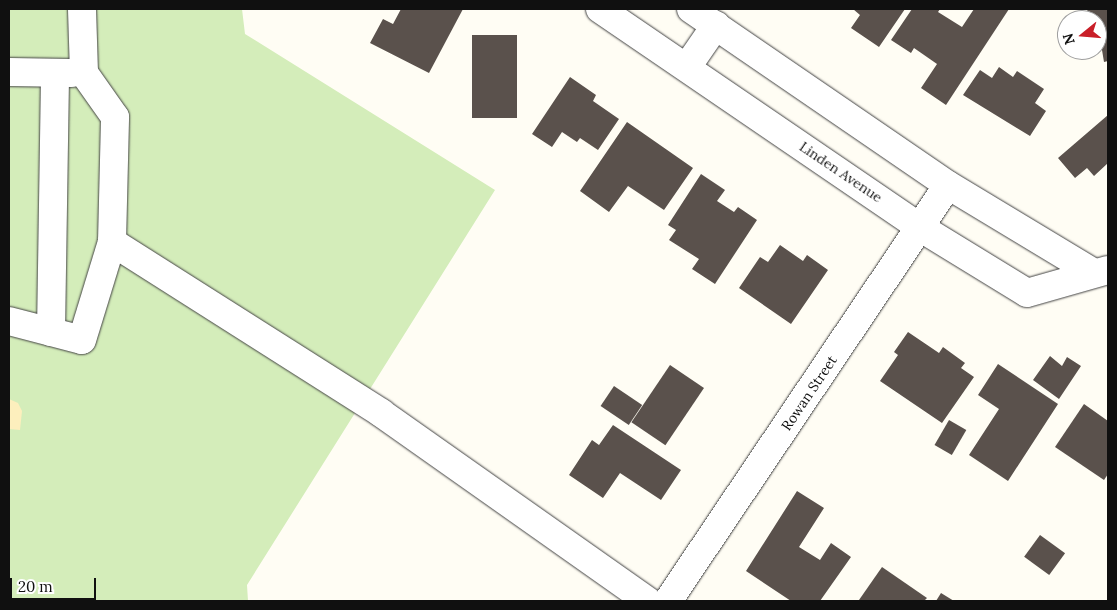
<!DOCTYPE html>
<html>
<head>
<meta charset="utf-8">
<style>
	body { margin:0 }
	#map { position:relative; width:1117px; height:610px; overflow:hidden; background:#fffdf4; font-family:Lora,serif }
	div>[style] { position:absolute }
	.green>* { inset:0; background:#d4edba }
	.sand>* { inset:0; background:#fdefbd }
	.building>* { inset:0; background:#5a514c; transform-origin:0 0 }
	.roads { filter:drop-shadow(0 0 1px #434343) drop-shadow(0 0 1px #434343) }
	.minor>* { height:28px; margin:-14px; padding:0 14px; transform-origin:14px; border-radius:14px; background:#fff }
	span { translate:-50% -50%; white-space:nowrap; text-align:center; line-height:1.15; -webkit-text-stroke:5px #fff; paint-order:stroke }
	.street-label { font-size:14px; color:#101010 }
	.frame { position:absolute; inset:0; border:10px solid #101010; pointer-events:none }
	.north { position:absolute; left:1057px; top:10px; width:50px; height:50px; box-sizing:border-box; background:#fff; border:1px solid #9f9f9f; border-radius:50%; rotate:253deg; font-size:14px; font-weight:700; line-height:20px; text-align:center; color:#101010 }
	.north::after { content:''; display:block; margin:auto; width:18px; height:22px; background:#c91f28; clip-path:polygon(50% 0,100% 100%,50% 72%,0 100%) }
	.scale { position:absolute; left:10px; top:578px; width:86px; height:22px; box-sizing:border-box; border:2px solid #101010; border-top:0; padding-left:6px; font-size:15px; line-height:18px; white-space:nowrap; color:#101010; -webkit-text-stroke:4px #fff; paint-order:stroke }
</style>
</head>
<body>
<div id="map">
	<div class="green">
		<i style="clip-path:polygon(9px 9px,242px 9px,245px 34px,495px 190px,247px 585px,248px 601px,9px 601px)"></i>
	</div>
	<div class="sand">
		<i style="clip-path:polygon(9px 399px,18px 403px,22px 411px,20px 430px,9px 429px)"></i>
	</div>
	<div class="building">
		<i style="clip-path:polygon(401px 9px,463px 9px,429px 73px,370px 43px,383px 19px,393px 24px)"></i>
		<i style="clip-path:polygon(853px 9px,905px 9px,879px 47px,851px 28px,860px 15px)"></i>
		<i style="clip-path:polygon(912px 9px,940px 9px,938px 12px,962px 27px,974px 9px,1009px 9px,946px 105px,921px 88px,937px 64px,914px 48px,911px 53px,891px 40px)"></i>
		<i style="clip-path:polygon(1087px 9px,1108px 9px,1108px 61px,1104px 62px,1097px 20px,1089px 20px)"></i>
		<i style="left:472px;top:35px;width:45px;height:83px"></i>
		<i style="clip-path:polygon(999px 67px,1013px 77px,1017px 71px,1044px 89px,1035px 103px,1046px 111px,1030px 136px,963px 95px,980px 70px,992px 78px)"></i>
		<i style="clip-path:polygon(570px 77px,596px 95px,593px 101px,619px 119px,598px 150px,580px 138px,577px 142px,562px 132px,552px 147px,532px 134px)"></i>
		<i style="clip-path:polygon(1108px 115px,1108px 163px,1094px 176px,1087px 168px,1075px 178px,1058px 158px)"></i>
		<i style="clip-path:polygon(627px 122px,693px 168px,664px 210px,628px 186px,609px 212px,580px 191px)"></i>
		<i style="clip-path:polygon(701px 174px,725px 190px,717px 201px,734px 212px,738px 207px,757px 220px,715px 284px,692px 269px,699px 259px,669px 240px,676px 230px,668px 225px)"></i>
		<i style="clip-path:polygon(780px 245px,803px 261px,807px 255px,828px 270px,791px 324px,739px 288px,760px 257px,768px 262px)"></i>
		<i style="clip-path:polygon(908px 332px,939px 353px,943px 347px,965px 363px,961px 368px,974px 377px,942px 423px,880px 381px,898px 355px,894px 352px)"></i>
		<i style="clip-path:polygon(1050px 356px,1062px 366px,1067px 357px,1081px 366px,1059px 399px,1033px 380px)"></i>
		<i style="clip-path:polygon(998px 364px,1058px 404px,1008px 481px,969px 455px,999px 409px,978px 395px)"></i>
		<i style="left:670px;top:365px;width:41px;height:69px;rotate:34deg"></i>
		<i style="left:614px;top:386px;width:34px;height:24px;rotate:34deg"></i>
		<i style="clip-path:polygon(1084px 404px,1108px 421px,1108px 474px,1104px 480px,1055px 447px)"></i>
		<i style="left:949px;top:420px;width:20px;height:29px;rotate:30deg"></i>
		<i style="clip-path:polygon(613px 425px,681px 470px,661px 500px,620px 473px,603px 498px,569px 475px,592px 440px,599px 445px)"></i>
		<i style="clip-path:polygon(797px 491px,824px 508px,799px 547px,820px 560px,831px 543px,851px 557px,820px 601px,791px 601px,746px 571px)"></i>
		<i style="left:1040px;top:535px;width:31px;height:27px;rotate:36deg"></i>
		<i style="clip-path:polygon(882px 567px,927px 598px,924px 601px,859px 600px)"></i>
		<i style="clip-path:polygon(941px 593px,954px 601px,936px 601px)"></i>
	</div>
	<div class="roads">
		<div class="minor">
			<i style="left:600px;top:9px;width:389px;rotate:34.3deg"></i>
			<i style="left:921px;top:228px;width:124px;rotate:31.5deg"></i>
			<i style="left:1027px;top:293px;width:84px;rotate:-15.9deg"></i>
			<i style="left:691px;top:9px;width:311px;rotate:34.4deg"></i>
			<i style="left:948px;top:185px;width:168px;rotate:31.1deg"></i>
			<i style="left:687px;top:67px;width:51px;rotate:-55.4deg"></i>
			<i style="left:9px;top:72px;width:63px;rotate:0.9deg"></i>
			<i style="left:112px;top:242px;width:319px;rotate:32.4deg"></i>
			<i style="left:381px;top:413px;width:327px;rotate:35.2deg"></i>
			<i style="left:9px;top:321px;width:75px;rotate:14.6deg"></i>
			<i style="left:82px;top:340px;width:102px;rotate:-73deg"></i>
			<i style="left:112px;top:242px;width:125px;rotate:-88.6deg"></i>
			<i style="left:115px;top:117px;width:54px;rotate:-125.2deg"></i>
			<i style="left:84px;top:73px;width:64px;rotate:-91.8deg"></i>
			<i style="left:51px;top:332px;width:259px;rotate:-89.1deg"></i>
			<i style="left:668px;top:601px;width:501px;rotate:-56.06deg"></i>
		</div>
	</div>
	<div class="street-label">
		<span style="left:841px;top:172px;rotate:34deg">Linden Avenue</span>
		<span style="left:809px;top:393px;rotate:-56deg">Rowan Street</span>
	</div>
	<div class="frame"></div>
	<div class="north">N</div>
	<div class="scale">20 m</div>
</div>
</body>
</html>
